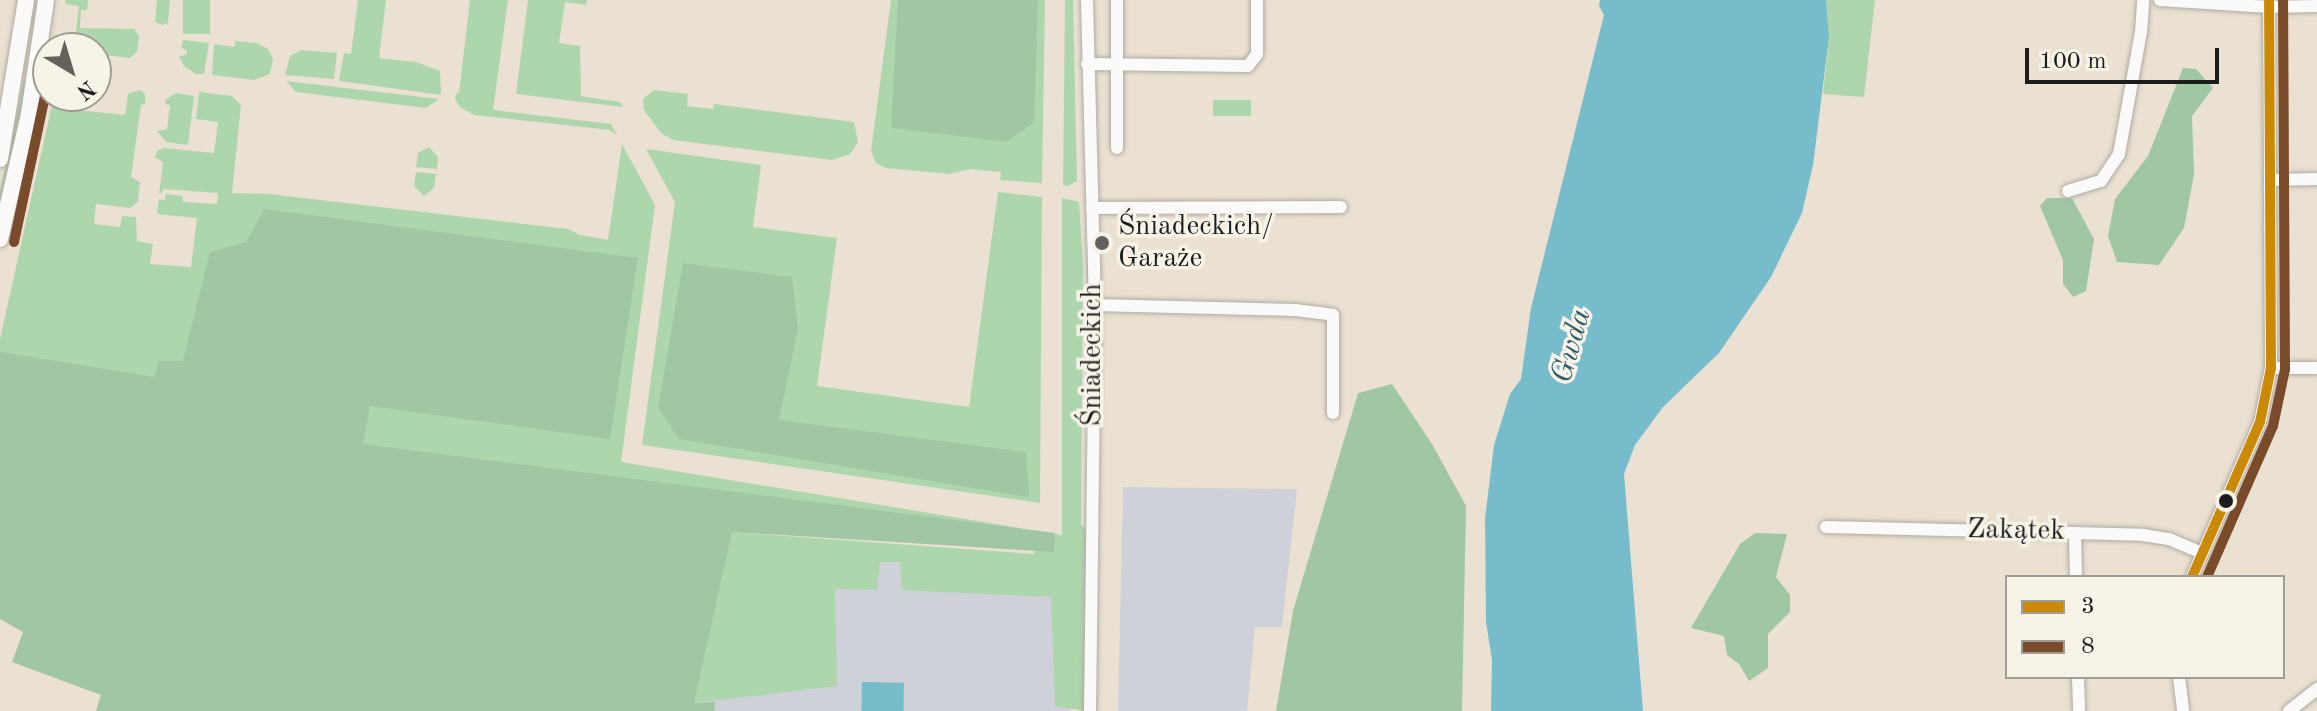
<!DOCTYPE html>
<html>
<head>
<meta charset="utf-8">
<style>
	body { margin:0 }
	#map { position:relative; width:2317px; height:711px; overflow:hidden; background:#eae1d3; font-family:"Old Standard TT",serif }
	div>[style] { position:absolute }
	.industrial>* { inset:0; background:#cfd1d9 }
	.green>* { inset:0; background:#aed6ad; transform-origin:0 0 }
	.forest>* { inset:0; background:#a1c6a2 }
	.water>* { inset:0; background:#77bcca; transform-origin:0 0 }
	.roads { filter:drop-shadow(0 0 2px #b0aba2) drop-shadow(0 0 2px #b0aba2) }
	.minor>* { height:12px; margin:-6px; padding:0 6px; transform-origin:6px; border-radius:6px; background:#fcfaf8 }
	.secondary>* { height:16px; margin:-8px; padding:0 8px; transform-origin:8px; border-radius:8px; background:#fcfaf8 }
	.bus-1>* { height:10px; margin:-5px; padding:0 5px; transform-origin:5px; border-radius:5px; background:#cb8a06 }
	.bus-2>* { height:10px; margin:-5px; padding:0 5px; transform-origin:5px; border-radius:5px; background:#7a4b2a }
	.dots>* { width:22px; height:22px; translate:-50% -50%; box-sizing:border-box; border:4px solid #f7f3e8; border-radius:50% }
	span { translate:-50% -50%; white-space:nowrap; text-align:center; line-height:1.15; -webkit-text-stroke:7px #f7f3e8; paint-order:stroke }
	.poi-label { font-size:28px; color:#1c1c1c }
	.left { translate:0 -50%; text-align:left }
	.street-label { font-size:28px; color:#1c1c1c }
	.water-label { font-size:30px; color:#2f5d68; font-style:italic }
	.legend { position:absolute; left:2005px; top:575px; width:280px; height:104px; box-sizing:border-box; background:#f7f3e8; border:2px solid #9f9d96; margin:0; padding:10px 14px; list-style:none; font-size:24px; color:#1c1c1c }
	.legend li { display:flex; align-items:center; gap:16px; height:40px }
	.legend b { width:40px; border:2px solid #9f9d96 }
	.north { position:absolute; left:32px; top:32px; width:80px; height:80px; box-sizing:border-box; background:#f7f3e8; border:2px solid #9f9d96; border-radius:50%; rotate:142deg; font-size:22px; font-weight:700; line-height:32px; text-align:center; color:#1c1c1c }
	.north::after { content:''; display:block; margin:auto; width:28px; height:36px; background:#64615c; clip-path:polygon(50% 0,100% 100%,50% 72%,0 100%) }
	.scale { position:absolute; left:2025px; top:48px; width:194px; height:36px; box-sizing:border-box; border:4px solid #1c1c1c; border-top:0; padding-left:10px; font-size:24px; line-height:28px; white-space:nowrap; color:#1c1c1c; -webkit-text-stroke:6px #f7f3e8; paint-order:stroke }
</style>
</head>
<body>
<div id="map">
	<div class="industrial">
		<i style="clip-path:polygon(1123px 487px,1297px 489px,1282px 627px,1255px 627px,1247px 711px,1118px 711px)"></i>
		<i style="clip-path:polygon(731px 532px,1072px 589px,1071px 711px,692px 711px)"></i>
	</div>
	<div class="green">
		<i style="clip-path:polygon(65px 0,88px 0,87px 10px,81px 10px,80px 28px,134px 29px,139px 36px,137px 52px,130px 58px,96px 54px,96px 48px,74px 48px,79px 6px,65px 4px)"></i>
		<i style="clip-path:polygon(157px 0,170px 0,168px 23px,163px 25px,155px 22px)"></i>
		<i style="left:183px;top:0;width:27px;height:34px"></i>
		<i style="clip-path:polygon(358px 0,386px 0,379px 58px,416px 62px,440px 71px,441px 95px,339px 81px,344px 53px,351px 54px)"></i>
		<i style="clip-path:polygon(470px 0,508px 0,493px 110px,611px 124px,617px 135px,610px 130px,474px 115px,460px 107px,455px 99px,456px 94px,459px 93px)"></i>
		<i style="clip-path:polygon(528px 0,587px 0,586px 5px,565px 2px,559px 43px,580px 46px,581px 96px,620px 102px,638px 131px,623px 107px,516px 94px)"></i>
		<i style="clip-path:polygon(891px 0,1045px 0,1042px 183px,1000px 180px,1001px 172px,970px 169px,950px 174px,886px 168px,876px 163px,871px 151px)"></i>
		<i style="clip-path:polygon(1065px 0,1073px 0,1077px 181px,1068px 186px,1063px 185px)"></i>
		<i style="clip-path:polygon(1826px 0,1875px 0,1864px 97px,1823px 94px,1829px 37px)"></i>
		<i style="clip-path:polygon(183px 40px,209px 43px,204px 74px,196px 74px,184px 66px,179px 56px,186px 55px,187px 50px,181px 48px)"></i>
		<i style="clip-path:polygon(236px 41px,257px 43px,268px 49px,273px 59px,270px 74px,254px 80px,212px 75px,214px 44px,234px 47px)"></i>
		<i style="clip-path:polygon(301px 50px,337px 53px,334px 79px,285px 75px,290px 56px)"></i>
		<i style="clip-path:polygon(24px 80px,27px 81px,18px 138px,0 211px,0 190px)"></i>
		<i style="clip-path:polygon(286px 81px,439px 99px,426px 108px,296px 92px)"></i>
		<i style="clip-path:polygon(140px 90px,145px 94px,145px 104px,141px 105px,131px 177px,140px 182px,138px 202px,130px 208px,96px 204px,94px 224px,120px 227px,122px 216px,136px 217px,137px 241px,153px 244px,150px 264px,191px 267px,197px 218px,157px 214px,159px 199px,165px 200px,166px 194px,183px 196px,183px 202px,217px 204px,218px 193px,164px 189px,159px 195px,163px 162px,155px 157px,157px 151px,164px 148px,214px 153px,218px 122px,196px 119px,199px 92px,232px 96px,241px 105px,232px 193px,269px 194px,568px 229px,580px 235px,608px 240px,622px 144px,655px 205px,621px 462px,1062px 535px,1062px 198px,1079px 202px,1083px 265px,1081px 525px,1087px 529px,1085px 711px,1055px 706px,1051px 597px,902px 590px,900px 562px,880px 562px,877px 590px,835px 589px,837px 686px,694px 703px,731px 532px,1034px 554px,1036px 540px,0 393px,0 339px,54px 96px,80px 96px,78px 110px,125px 115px,128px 94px)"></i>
		<i style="clip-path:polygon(654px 90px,688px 94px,687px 106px,713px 109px,714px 104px,854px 122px,858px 142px,850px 154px,832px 160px,673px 140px,661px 133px,644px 110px,643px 99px)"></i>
		<i style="clip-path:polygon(176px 93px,194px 96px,188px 145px,166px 142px,157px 131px,167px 129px,170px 105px,165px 104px,165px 100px)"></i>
		<i style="left:1251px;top:100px;width:16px;height:38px;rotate:90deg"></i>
		<i style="clip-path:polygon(429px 147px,438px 157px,437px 169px,416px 167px,418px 153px)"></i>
		<i style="clip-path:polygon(646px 149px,761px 165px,753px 227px,837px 238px,817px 386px,969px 407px,998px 192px,1042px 197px,1040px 503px,642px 445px,675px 202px)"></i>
		<i style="clip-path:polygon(416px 172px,436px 174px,434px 188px,424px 196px,414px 186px)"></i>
		<i style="clip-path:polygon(1084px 207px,1089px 262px,1087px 518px,1087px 239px)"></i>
	</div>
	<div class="forest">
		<i style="clip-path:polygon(898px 0,1038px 0,1034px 122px,1007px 142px,891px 128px)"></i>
		<i style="clip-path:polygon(2183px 68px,2196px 69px,2213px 88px,2192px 116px,2194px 174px,2184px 228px,2159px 265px,2117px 262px,2108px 236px,2115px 199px,2148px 156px)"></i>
		<i style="clip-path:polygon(2047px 198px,2072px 198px,2094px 239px,2086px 291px,2073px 297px,2063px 284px,2063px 260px,2040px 206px)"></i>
		<i style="clip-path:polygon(264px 209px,638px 258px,610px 439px,370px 406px,363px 444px,1055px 533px,1054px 552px,732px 532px,694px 703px,715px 702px,714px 711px,96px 711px,101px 695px,12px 662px,23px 632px,0 619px,0 352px,154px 377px,159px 361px,183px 361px,210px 252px,246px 242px)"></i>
		<i style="clip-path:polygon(683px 263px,792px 277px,798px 328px,779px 420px,1026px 452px,1029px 497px,679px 439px,658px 408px)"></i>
		<i style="clip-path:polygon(1392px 384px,1432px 444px,1466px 506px,1462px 711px,1276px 711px,1293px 611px,1358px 393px)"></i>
		<i style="clip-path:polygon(1755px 533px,1787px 534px,1776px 577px,1790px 595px,1790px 612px,1768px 634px,1768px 668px,1749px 681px,1739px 664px,1727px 655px,1724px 636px,1691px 628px,1740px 544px)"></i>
	</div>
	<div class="water">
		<i style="clip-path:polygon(1600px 0,1826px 0,1829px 37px,1813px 165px,1802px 213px,1771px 277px,1719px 353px,1663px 407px,1635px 445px,1624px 474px,1643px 711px,1491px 711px,1492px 660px,1486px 622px,1485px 519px,1494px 445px,1510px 394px,1521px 379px,1531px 308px,1604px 15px,1599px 6px)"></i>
		<i style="left:862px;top:682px;width:42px;height:29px;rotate:1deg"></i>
	</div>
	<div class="roads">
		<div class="minor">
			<i style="left:1087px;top:0;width:305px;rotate:88.5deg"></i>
			<i style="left:1095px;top:305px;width:406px;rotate:90.7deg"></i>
			<i style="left:1117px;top:0;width:148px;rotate:90deg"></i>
			<i style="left:2160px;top:0;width:109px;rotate:3.7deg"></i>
			<i style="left:2269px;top:7px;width:48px;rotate:-1.2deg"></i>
			<i style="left:1087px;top:64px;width:161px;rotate:0.7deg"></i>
			<i style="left:1248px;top:66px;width:15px;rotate:-53deg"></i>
			<i style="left:1257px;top:54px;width:54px;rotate:-90deg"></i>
			<i style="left:2272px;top:180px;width:45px;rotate:-1.3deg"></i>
			<i style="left:2068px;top:191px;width:34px;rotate:-17deg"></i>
			<i style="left:2101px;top:181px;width:32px;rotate:-56deg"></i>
			<i style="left:2119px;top:154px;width:124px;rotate:-79.8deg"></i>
			<i style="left:2141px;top:32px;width:32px;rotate:-86deg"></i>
			<i style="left:1092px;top:208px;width:249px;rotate:-0.2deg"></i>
			<i style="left:1095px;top:305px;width:200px;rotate:1.4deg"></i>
			<i style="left:1295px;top:310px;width:38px;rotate:7deg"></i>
			<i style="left:1333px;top:315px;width:98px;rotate:90deg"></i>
			<i style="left:2271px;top:368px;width:46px"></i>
			<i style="left:1826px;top:527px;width:317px;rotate:1.4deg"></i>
			<i style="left:2143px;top:535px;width:26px;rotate:9deg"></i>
			<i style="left:2169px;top:539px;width:36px;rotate:23deg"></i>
			<i style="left:2075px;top:533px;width:44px;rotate:88.7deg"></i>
			<i style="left:2192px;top:577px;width:169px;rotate:-66.3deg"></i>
			<i style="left:2260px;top:422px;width:55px;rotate:-78.5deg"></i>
			<i style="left:2271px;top:368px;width:368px;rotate:-90.3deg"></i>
			<i style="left:2078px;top:677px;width:34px;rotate:88deg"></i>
			<i style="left:2179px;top:677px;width:34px;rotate:83deg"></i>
			<i style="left:2289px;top:711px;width:36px;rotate:-38deg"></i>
		</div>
		<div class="secondary">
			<i style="left:0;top:159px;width:161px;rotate:-80.7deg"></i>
			<i style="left:0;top:239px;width:128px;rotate:-76.9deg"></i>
			<i style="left:29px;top:114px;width:115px;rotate:-81.5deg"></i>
		</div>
	</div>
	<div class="bus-1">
		<i style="left:2192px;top:577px;width:169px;rotate:-66.3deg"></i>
		<i style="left:2260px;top:422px;width:55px;rotate:-78.5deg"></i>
		<i style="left:2271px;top:368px;width:368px;rotate:-90.3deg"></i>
	</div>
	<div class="bus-2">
		<i style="left:14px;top:242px;width:164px;rotate:-78deg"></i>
		<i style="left:2207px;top:577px;width:165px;rotate:-66.4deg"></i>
		<i style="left:2273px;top:426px;width:58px;rotate:-78.1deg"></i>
		<i style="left:2285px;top:369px;width:369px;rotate:-90.3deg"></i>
	</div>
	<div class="dots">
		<i style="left:1102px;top:243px;background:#64615c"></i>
		<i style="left:2226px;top:501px;background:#1c1c1c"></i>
	</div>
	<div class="poi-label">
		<span class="left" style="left:1118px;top:243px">Śniadeckich/<br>Garaże</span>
	</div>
	<div class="street-label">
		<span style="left:1093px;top:355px;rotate:-90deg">Śniadeckich</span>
		<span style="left:2016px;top:531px;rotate:1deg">Zakątek</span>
	</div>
	<div class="water-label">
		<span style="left:1572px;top:346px;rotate:-74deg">Gwda</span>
	</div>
	<ul class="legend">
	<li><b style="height:10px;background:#cb8a06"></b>3</li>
	<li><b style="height:10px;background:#7a4b2a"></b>8</li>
	</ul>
	<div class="north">N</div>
	<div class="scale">100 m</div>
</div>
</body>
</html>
